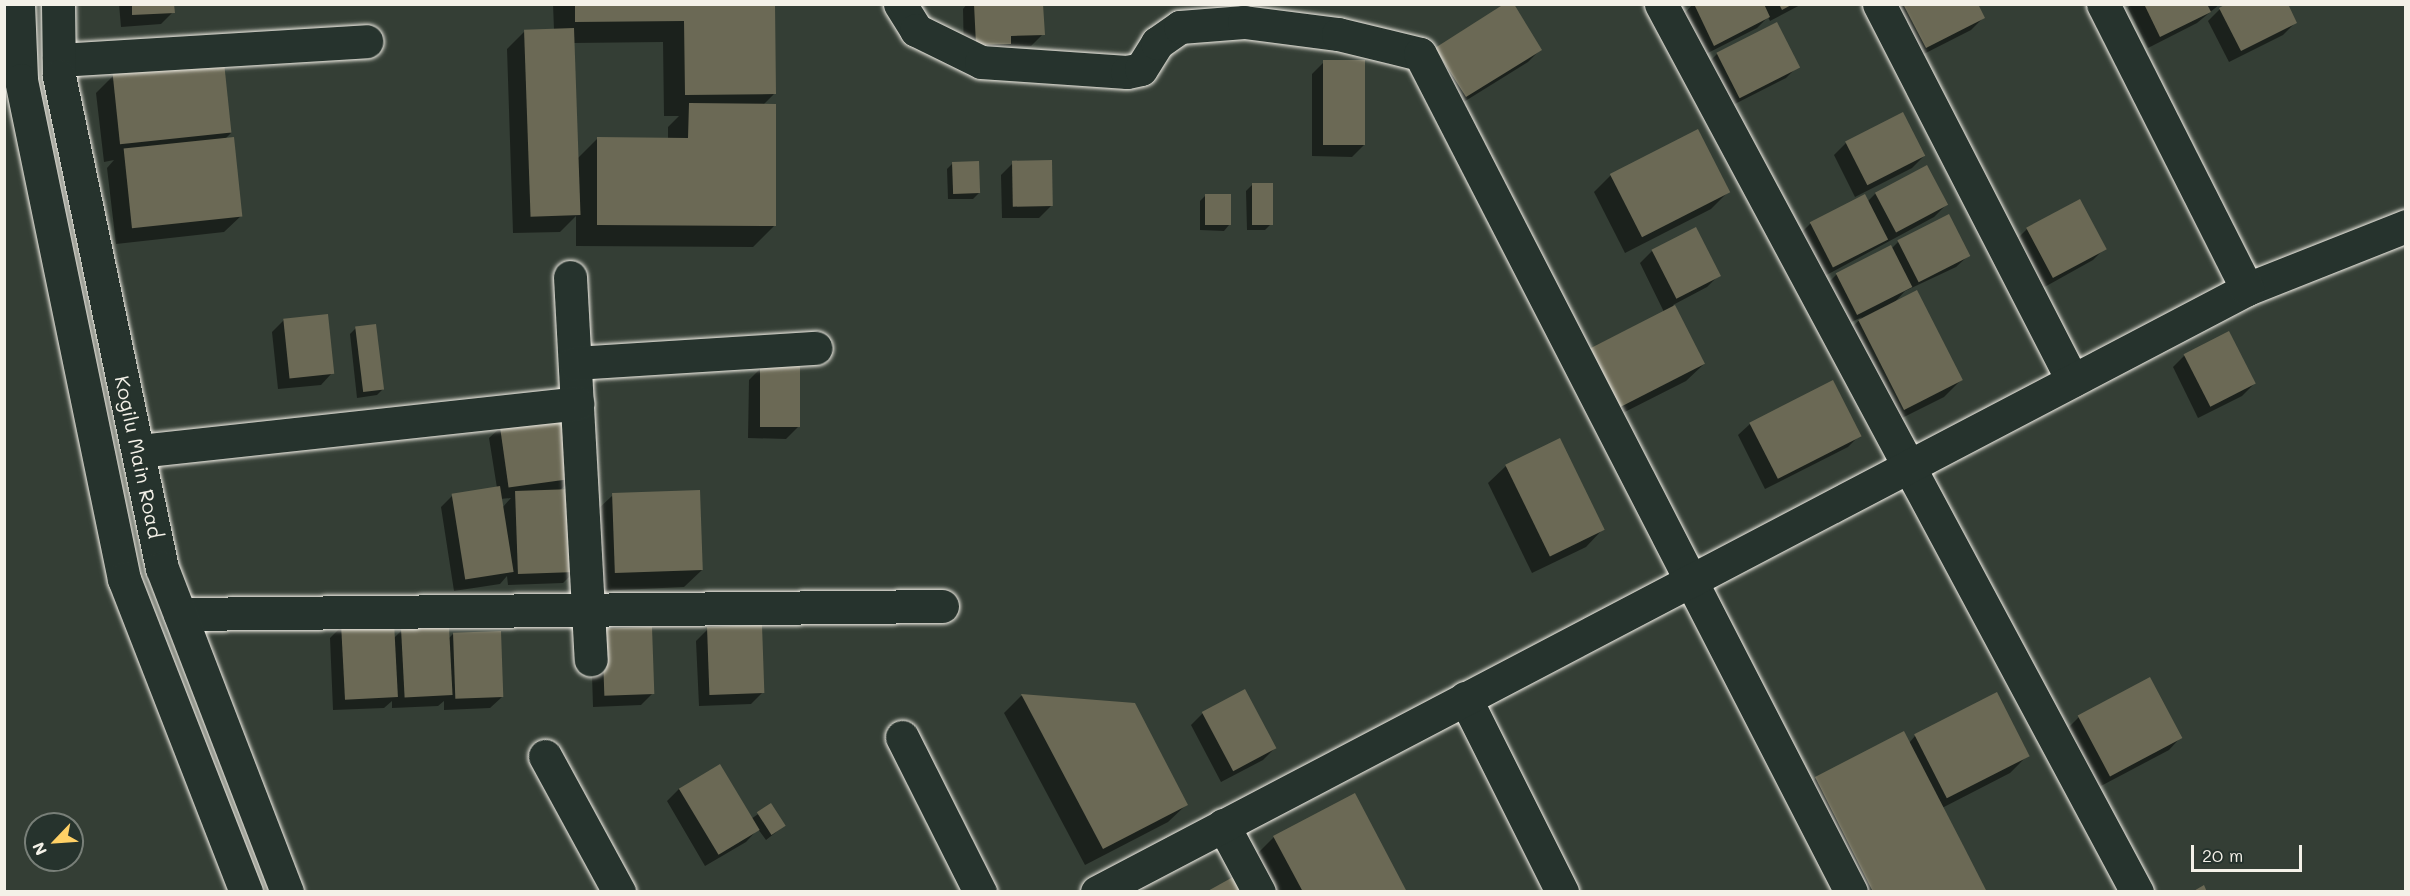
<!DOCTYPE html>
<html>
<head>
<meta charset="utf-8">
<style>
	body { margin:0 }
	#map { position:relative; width:2410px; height:896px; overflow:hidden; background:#343e35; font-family:Mali,sans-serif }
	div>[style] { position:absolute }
	.shadow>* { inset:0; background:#0007 }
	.building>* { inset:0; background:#6b6955; transform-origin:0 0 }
	.roads { filter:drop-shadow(0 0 2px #f4f1e8) drop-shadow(0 0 2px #f4f1e8) }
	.minor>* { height:33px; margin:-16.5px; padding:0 16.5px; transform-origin:16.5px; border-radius:16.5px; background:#26332d }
	.major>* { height:33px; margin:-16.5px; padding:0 16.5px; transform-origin:16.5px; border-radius:16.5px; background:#26332d }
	span { translate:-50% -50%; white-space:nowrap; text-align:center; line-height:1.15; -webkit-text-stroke:5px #26332d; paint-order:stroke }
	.street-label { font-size:20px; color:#f4f1e8 }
	.frame { position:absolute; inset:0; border:6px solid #f4f1e8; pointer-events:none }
	.north { position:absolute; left:24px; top:812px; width:60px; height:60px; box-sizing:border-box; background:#26332d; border:2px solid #787f78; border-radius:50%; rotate:245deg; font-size:16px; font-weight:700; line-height:24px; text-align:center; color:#f4f1e8 }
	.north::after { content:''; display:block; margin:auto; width:21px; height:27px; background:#ffd166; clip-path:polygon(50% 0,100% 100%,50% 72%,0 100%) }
	.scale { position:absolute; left:2191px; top:845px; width:111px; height:27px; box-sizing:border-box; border:3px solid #f4f1e8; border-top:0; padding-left:8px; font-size:18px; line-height:21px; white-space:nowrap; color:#f4f1e8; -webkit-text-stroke:4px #26332d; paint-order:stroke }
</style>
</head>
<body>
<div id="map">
	<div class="shadow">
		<i style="clip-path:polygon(119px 4px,173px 4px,173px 12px,161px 24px,121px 27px)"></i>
		<i style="clip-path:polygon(evenodd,553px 4px,774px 4px,774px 94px,763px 105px,774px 226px,753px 247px,576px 246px,576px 216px,560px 232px,513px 233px,507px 49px,525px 31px,554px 30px,553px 4px,663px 42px,664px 116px,679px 116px,668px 127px,668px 139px,598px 138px,576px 160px,573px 43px,663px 42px)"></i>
		<i style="clip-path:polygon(967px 4px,1042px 4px,1043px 34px,1031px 46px,1006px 47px,998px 55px,964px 56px,963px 9px)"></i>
		<i style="clip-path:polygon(1506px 4px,1540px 50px,1528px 62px,1454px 108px,1424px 61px)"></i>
		<i style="clip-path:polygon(1693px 4px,1802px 4px,1770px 21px,1768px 17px,1757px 28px,1702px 56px,1682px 16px)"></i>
		<i style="clip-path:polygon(1897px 4px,1976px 4px,1983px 18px,1971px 30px,1914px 59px)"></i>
		<i style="clip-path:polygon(2131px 4px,2220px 4px,2197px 23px,2148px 48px,2128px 8px)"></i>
		<i style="clip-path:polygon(2220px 9px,2295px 23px,2283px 35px,2229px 62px,2208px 21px)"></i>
		<i style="clip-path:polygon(1717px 54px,1798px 66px,1786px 78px,1727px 108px,1705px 66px)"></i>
		<i style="clip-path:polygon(1324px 62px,1364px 145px,1352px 157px,1312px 156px,1312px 74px)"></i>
		<i style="clip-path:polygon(114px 75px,231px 133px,224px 140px,242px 215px,224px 232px,116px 244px,107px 168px,114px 160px,104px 162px,96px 93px)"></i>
		<i style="clip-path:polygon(1846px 143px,1924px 156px,1912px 168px,1855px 197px,1834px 155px)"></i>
		<i style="clip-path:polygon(953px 163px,979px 193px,973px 199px,948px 199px,947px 169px)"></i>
		<i style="clip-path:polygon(1013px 163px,1051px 206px,1039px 218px,1002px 218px,1001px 175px)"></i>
		<i style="clip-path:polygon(1611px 175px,1728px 192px,1711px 209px,1625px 253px,1594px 192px)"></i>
		<i style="clip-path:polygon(1252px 185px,1271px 224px,1265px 230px,1247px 230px,1246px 191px)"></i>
		<i style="clip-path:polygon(1876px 193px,1946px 205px,1934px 217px,1821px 278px,1799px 235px,1810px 224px,1864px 196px,1867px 202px)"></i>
		<i style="clip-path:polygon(1206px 195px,1229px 225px,1224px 231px,1200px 230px,1200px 201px)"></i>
		<i style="clip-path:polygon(2027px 229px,2105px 248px,2093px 260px,2041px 289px,2015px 241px)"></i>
		<i style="clip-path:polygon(1898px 242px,1968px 256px,1956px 267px,1905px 291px,1895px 302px,1961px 380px,1944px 397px,1886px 426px,1842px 338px,1862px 317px,1845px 325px,1825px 286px,1837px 274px,1891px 249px)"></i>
		<i style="clip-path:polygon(1652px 251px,1719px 275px,1707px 287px,1673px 305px,1704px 364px,1686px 381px,1603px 423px,1574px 366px,1591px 348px,1664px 312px,1640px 263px)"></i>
		<i style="clip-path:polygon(284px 320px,332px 373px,321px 385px,278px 389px,272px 332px)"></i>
		<i style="clip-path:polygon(356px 328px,383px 389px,377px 395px,357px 398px,350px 334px)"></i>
		<i style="clip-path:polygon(2185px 355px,2254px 384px,2242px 396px,2198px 418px,2173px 367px)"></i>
		<i style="clip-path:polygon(761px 368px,798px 427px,786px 439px,748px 438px,749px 380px)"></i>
		<i style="clip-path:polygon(1833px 382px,1860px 435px,1848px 447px,1765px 489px,1738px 435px,1750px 424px)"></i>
		<i style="clip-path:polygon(evenodd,501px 427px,573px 478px,559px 491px,575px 571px,563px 583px,508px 585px,507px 576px,500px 584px,454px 591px,441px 507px,453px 495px,497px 488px,489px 438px,501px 427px,511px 498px,502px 508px,500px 499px,511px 498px)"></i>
		<i style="clip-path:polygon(1506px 466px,1603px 529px,1586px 547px,1532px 573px,1488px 483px)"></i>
		<i style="clip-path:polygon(613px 495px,702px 570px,684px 587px,599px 591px,595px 512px)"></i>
		<i style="clip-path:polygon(342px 626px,393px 639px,401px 631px,448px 639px,453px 634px,502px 697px,490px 708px,444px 710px,444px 701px,438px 706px,392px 708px,392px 701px,384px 708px,333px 710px,330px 638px)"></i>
		<i style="clip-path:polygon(708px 629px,763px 692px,751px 704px,699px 706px,696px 641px)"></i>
		<i style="clip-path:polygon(591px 642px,653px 693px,641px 705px,593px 707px)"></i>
		<i style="clip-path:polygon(1021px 696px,1134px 705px,1186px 805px,1168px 822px,1085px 865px,1004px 713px)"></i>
		<i style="clip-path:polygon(1203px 713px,1275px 748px,1263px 760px,1221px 782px,1191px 725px)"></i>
		<i style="clip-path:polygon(2079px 717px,2180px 738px,2169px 750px,2099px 787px,2067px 729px)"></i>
		<i style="clip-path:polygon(1904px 733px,1909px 743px,1915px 736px,2027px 756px,2010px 773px,1942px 808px,1985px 892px,1848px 892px,1798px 796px,1816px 778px)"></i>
		<i style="clip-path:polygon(679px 789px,751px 819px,771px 805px,784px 826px,766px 840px,758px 829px,746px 842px,705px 866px,667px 801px)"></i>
		<i style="clip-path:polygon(1274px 837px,1405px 892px,1277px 892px,1257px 854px)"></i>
	</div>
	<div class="building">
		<i style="clip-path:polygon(132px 4px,174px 4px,175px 13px,132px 15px)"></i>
		<i style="clip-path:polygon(575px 4px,775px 4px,776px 94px,685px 95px,684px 21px,575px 22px)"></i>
		<i style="clip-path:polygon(974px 4px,1043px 4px,1045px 35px,1011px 36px,1011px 44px,976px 45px)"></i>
		<i style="clip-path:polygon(1504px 4px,1514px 4px,1542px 50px,1466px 97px,1435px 48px)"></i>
		<i style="clip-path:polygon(1694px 4px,1764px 4px,1770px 17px,1714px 46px)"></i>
		<i style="clip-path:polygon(1779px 4px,1793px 4px,1782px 10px)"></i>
		<i style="clip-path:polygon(1903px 4px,1978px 4px,1985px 18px,1926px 48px)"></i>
		<i style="clip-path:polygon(2144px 4px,2207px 4px,2211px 12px,2160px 37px)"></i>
		<i style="clip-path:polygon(2226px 4px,2288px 4px,2297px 23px,2241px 51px,2219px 8px)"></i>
		<i style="left:1777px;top:22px;width:51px;height:68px;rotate:63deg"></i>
		<i style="left:574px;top:28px;width:187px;height:50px;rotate:88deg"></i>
		<i style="left:1323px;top:60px;width:42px;height:85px"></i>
		<i style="left:224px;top:62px;width:71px;height:112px;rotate:84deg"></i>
		<i style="clip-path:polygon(689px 103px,776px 104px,776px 226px,597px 225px,597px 137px,688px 138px)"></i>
		<i style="left:1903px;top:112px;width:49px;height:65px;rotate:63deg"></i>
		<i style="left:1698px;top:129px;width:71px;height:99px;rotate:63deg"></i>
		<i style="left:234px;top:137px;width:80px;height:111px;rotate:84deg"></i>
		<i style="left:1052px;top:160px;width:46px;height:40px;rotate:89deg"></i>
		<i style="left:979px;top:161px;width:32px;height:27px;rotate:88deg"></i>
		<i style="left:1927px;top:165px;width:45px;height:59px;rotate:62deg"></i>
		<i style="left:1273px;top:183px;width:42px;height:21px;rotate:90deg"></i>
		<i style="left:1205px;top:194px;width:26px;height:31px"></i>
		<i style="left:1865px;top:194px;width:51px;height:62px;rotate:63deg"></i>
		<i style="left:2080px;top:199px;width:57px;height:61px;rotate:62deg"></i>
		<i style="left:1949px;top:214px;width:47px;height:58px;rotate:63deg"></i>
		<i style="left:1696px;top:227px;width:55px;height:50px;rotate:63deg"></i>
		<i style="left:1891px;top:245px;width:47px;height:62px;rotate:63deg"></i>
		<i style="left:1917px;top:290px;width:101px;height:66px;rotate:63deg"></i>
		<i style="left:1675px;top:305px;width:66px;height:95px;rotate:63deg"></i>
		<i style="left:328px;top:314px;width:60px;height:45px;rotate:84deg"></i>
		<i style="left:376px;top:324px;width:66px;height:21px;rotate:83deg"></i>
		<i style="left:2229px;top:331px;width:59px;height:51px;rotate:63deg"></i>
		<i style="left:760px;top:366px;width:40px;height:61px"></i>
		<i style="left:1833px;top:380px;width:63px;height:94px;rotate:63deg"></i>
		<i style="left:565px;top:415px;width:64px;height:66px;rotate:82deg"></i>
		<i style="left:1560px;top:438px;width:102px;height:61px;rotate:64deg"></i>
		<i style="left:500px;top:486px;width:87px;height:49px;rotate:81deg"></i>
		<i style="left:573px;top:489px;width:83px;height:58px;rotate:88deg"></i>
		<i style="left:700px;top:490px;width:80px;height:88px;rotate:88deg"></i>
		<i style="left:394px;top:622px;width:75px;height:53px;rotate:87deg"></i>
		<i style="left:762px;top:625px;width:68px;height:55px;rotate:88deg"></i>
		<i style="left:449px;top:627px;width:68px;height:48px;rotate:87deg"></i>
		<i style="left:652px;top:627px;width:67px;height:50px;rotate:88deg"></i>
		<i style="left:501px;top:631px;width:66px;height:48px;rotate:88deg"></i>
		<i style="left:2150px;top:677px;width:69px;height:82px;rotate:62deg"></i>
		<i style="left:1245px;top:689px;width:67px;height:49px;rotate:62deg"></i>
		<i style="left:1997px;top:692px;width:72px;height:93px;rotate:63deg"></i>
		<i style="clip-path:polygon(1021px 694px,1135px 703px,1188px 805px,1103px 849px)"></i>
		<i style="clip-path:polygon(1904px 731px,1964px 847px,1987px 892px,1873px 892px,1815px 777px)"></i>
		<i style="left:720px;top:764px;width:77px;height:48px;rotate:59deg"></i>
		<i style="clip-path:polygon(1355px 793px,1407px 892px,1303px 892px,1273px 836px)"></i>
		<i style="left:771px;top:803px;width:27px;height:17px;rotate:57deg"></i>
		<i style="clip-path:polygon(1233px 877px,1241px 892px,1206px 892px)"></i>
		<i style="clip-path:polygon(2204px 885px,2207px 892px,2192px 892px)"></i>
	</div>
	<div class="roads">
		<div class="minor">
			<i style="left:900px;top:4px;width:31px;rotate:58deg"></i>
			<i style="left:916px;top:30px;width:72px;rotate:26.2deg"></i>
			<i style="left:981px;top:62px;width:146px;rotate:3.9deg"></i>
			<i style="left:1127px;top:72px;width:14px;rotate:-12deg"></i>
			<i style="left:1141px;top:69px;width:31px;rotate:-58deg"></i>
			<i style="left:1157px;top:43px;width:28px;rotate:-35deg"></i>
			<i style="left:1180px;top:27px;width:64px;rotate:-4.5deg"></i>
			<i style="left:1244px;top:22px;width:95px;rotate:7.3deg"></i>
			<i style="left:1338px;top:34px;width:84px;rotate:13.7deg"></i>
			<i style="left:1420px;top:54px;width:942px;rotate:62.78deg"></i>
			<i style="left:1661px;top:4px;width:1008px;rotate:61.81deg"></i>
			<i style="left:1879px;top:4px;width:423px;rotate:62.8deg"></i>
			<i style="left:59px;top:60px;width:308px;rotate:-3.5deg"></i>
			<i style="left:570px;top:277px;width:383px;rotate:86.9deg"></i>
			<i style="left:2247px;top:289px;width:171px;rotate:-21.6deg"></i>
			<i style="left:575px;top:363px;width:241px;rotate:-3.6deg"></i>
			<i style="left:138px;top:451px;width:442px;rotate:-6.2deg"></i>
			<i style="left:180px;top:614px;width:762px;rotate:-0.6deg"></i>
			<i style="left:1465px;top:698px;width:217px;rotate:63.4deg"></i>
			<i style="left:902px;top:737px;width:174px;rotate:63.3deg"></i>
			<i style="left:545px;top:756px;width:155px;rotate:61.4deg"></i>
			<i style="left:1223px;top:825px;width:76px;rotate:61.8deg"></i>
			<i style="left:1097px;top:892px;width:1299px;rotate:-27.67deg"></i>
			<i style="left:2247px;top:289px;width:319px;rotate:-116.8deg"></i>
		</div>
		<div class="major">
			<i style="left:18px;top:4px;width:76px;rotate:87.7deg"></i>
			<i style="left:21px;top:80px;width:510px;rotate:78.34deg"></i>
			<i style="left:124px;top:579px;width:336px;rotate:68.7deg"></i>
			<i style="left:58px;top:4px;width:72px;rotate:89.2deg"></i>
			<i style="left:59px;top:76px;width:503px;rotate:78.18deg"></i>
			<i style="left:162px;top:568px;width:347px;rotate:68.9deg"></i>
		</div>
	</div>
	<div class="street-label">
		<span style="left:139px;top:457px;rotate:78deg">Kogilu Main Road</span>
	</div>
	<div class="frame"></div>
	<div class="north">N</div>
	<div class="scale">20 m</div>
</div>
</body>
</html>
